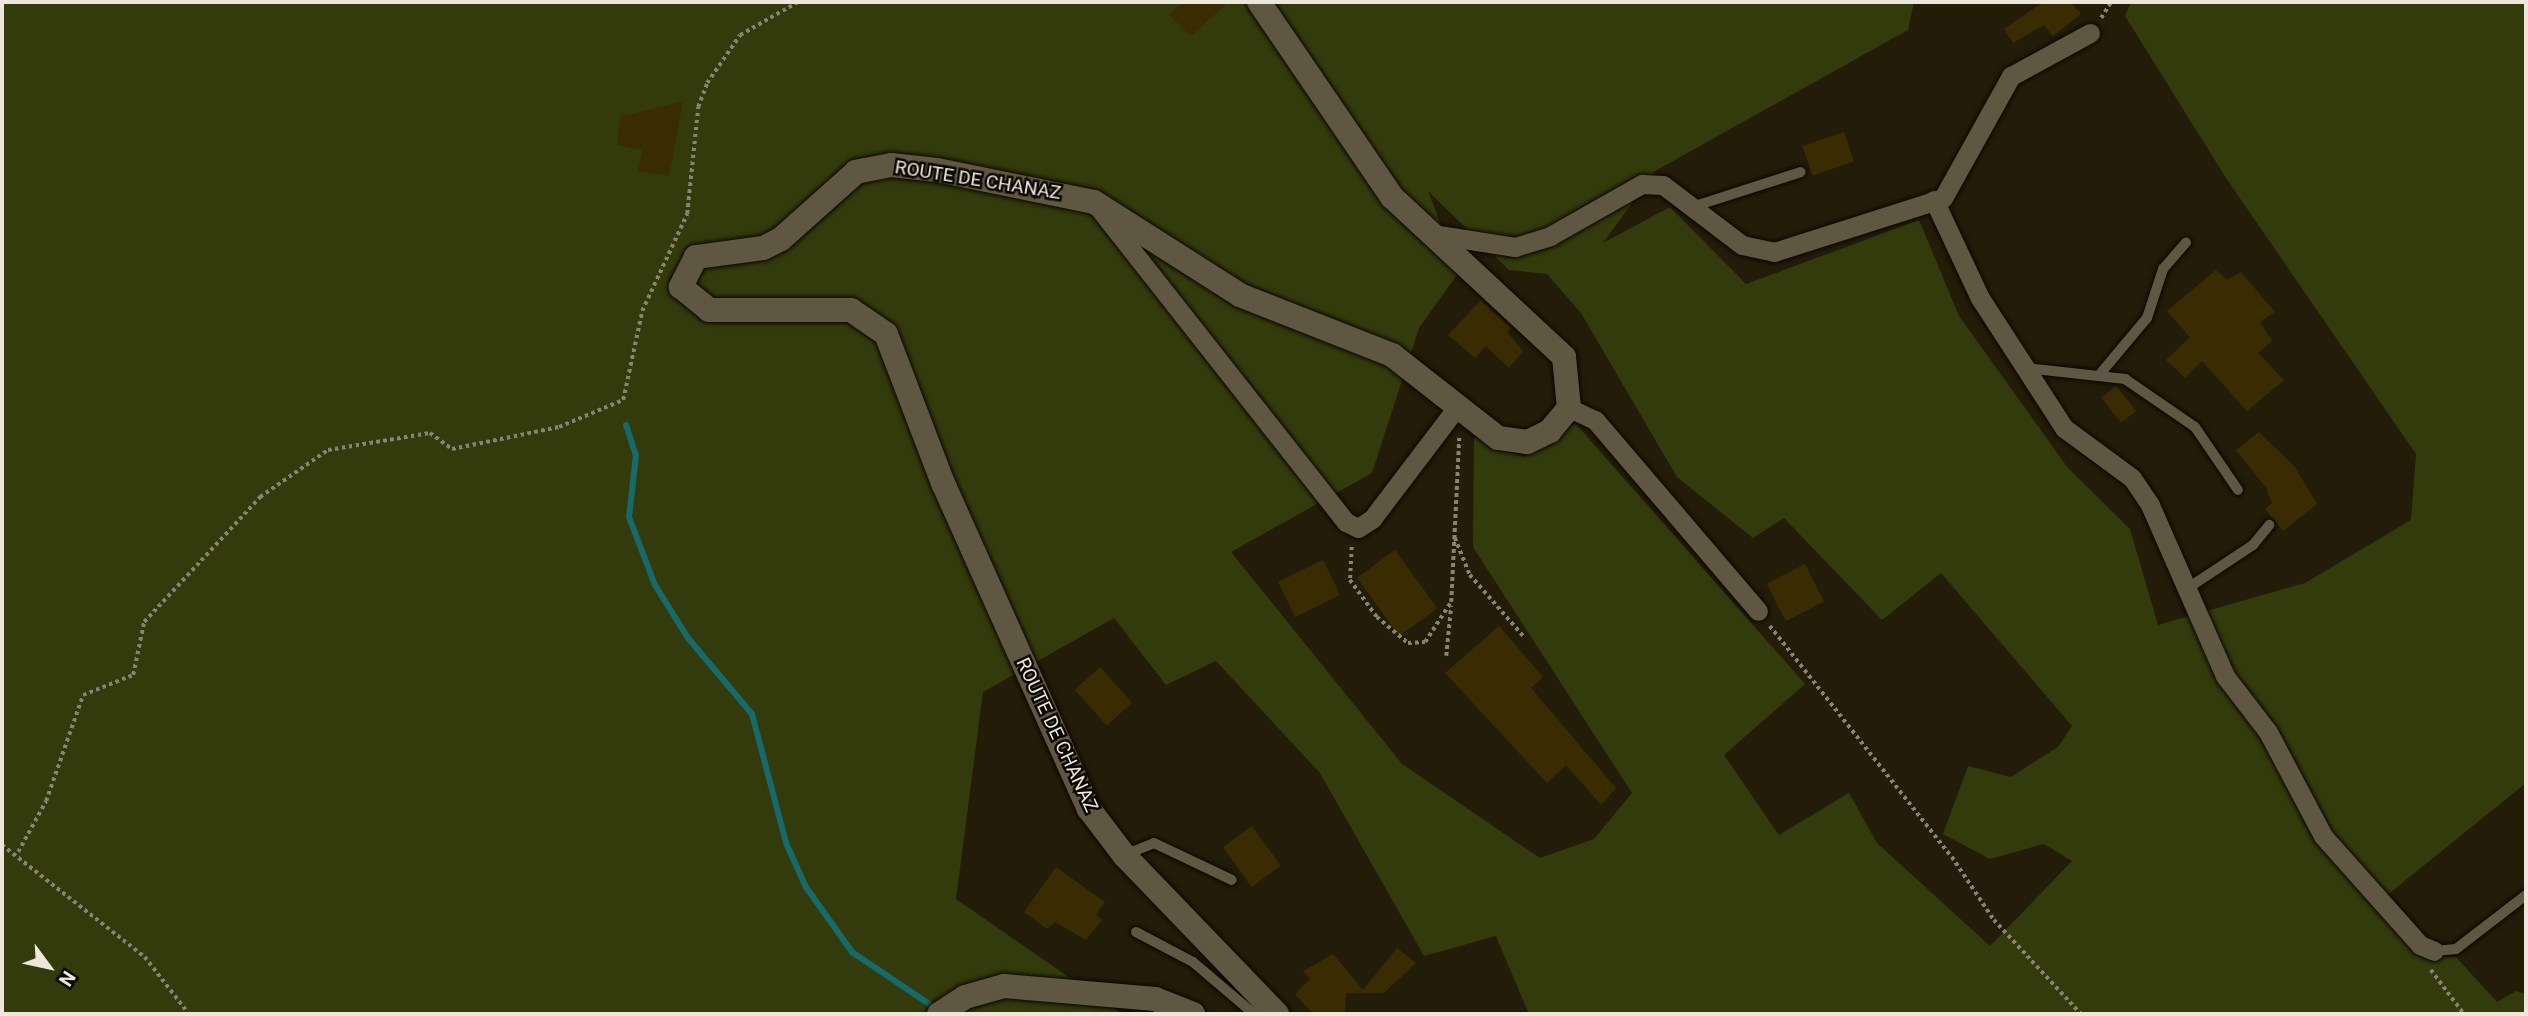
<!DOCTYPE html>
<html>
<head>
<meta charset="utf-8">
<style>
	body { margin:0 }
	#map { position:relative; width:2528px; height:1016px; overflow:hidden; background:#231c08; font-family:Roboto,sans-serif }
	div>[style] { position:absolute }
	.green>* { inset:0; background:#333b0c }
	.stream>* { height:6px; margin:-3px; padding:0 3px; transform-origin:3px; border-radius:3px; background:#176a6a }
	.building>* { inset:0; background:#3a2c02; transform-origin:0 0 }
	.path>* { height:3.5px; margin-top:-1.75px; transform-origin:0; background:repeating-linear-gradient(90deg,#898373 0 3.5px,transparent 0 7px) }
	.roads { filter:drop-shadow(0 0 2px #0c0600) drop-shadow(0 0 2px #0c0600) }
	.service>* { height:10px; margin:-5px; padding:0 5px; transform-origin:5px; border-radius:5px; background:#605742 }
	.minor>* { height:19px; margin:-9.5px; padding:0 9.5px; transform-origin:9.5px; border-radius:9.5px; background:#605742 }
	.tertiary>* { height:24px; margin:-12px; padding:0 12px; transform-origin:12px; border-radius:12px; background:#605742 }
	span { translate:-50% -50%; white-space:nowrap; text-align:center; line-height:1.15; -webkit-text-stroke:5px #0a0702; paint-order:stroke }
	.street-label { font-size:19px; color:#ece7da }
	.frame { position:absolute; inset:0; border:4px solid #ece7da; pointer-events:none }
	.north { position:absolute; left:14px; top:932px; width:70px; height:70px; -webkit-text-stroke:5px #0a0702; paint-order:stroke; rotate:123deg; font-size:19px; font-weight:700; line-height:28px; text-align:center; color:#ece7da }
	.north::after { content:''; display:block; margin:auto; width:24px; height:32px; background:#ece7da; clip-path:polygon(50% 0,100% 100%,50% 72%,0 100%) }
</style>
</head>
<body>
<div id="map">
	<div class="green">
		<i style="clip-path:polygon(evenodd,2px 2px,1914px 2px,1908px 30px,1655px 171px,1603px 243px,1670px 207px,1746px 284px,1919px 220px,1959px 316px,2068px 468px,2130px 529px,2158px 625px,2305px 583px,2411px 520px,2416px 454px,2226px 178px,2125px 16px,2131px 2px,2526px 2px,2526px 783px,2386px 896px,2435px 957px,2456px 957px,2497px 1002px,2516px 991px,2526px 994px,2526px 1014px,1529px 1014px,1496px 936px,1424px 956px,1320px 773px,1216px 661px,1166px 685px,1114px 618px,983px 692px,956px 899px,1122px 1014px,2px 1014px,2px 2px,1428px 191px,1509px 270px,1547px 274px,1581px 313px,1677px 477px,1753px 538px,1784px 518px,1882px 620px,1941px 573px,2072px 726px,2058px 747px,2011px 777px,1968px 766px,1943px 834px,1990px 859px,2044px 844px,2072px 861px,1990px 946px,1877px 843px,1849px 793px,1779px 835px,1724px 755px,1805px 684px,1575px 423px,1523px 457px,1474px 437px,1473px 547px,1632px 793px,1594px 839px,1540px 858px,1402px 764px,1231px 552px,1372px 473px,1419px 328px,1459px 272px,1428px 191px)"></i>
	</div>
	<div class="stream">
		<i style="left:626px;top:425px;width:32px;rotate:72deg"></i>
		<i style="left:636px;top:455px;width:62px;rotate:96.4deg"></i>
		<i style="left:629px;top:517px;width:73px;rotate:69.1deg"></i>
		<i style="left:655px;top:585px;width:62px;rotate:58.1deg"></i>
		<i style="left:688px;top:638px;width:99px;rotate:49.9deg"></i>
		<i style="left:752px;top:714px;width:133px;rotate:75.2deg"></i>
		<i style="left:786px;top:843px;width:48px;rotate:65.6deg"></i>
		<i style="left:806px;top:887px;width:80px;rotate:54.7deg"></i>
		<i style="left:852px;top:952px;width:93px;rotate:34deg"></i>
	</div>
	<div class="building">
		<i style="clip-path:polygon(1183px 2px,1229px 2px,1191px 36px,1169px 15px)"></i>
		<i style="clip-path:polygon(2043px 2px,2071px 2px,2081px 14px,2053px 36px,2044px 25px,2013px 43px,2004px 29px)"></i>
		<i style="clip-path:polygon(683px 101px,669px 176px,638px 171px,642px 150px,617px 145px,620px 117px)"></i>
		<i style="left:1844px;top:132px;width:31px;height:44px;rotate:71deg"></i>
		<i style="clip-path:polygon(2216px 270px,2227px 280px,2241px 272px,2275px 312px,2260px 322px,2272px 341px,2258px 353px,2284px 380px,2247px 411px,2202px 361px,2185px 378px,2166px 360px,2190px 337px,2167px 311px)"></i>
		<i style="clip-path:polygon(1481px 300px,1511px 328px,1507px 332px,1523px 351px,1509px 368px,1486px 346px,1475px 358px,1448px 335px)"></i>
		<i style="left:2116px;top:386px;width:32px;height:19px;rotate:51deg"></i>
		<i style="clip-path:polygon(2259px 432px,2295px 467px,2317px 504px,2283px 531px,2265px 509px,2272px 503px,2266px 488px,2236px 450px)"></i>
		<i style="left:1395px;top:550px;width:72px;height:47px;rotate:54deg"></i>
		<i style="left:1323px;top:560px;width:39px;height:50px;rotate:64deg"></i>
		<i style="left:1805px;top:564px;width:42px;height:43px;rotate:63deg"></i>
		<i style="clip-path:polygon(1499px 626px,1543px 677px,1531px 688px,1616px 788px,1601px 805px,1566px 765px,1547px 783px,1445px 673px)"></i>
		<i style="left:1100px;top:667px;width:48px;height:34px;rotate:48deg"></i>
		<i style="left:1252px;top:826px;width:49px;height:36px;rotate:54deg"></i>
		<i style="clip-path:polygon(1056px 867px,1105px 902px,1096px 914px,1102px 920px,1086px 940px,1055px 922px,1047px 929px,1024px 912px)"></i>
		<i style="clip-path:polygon(1397px 948px,1416px 963px,1384px 993px,1346px 993px,1345px 1014px,1313px 1014px,1295px 994px,1310px 979px,1303px 971px,1333px 954px,1363px 990px)"></i>
	</div>
	<div class="path">
		<i style="left:2101px;top:18px;width:19px;rotate:-58deg"></i>
		<i style="left:1455px;top:538px;width:40px;rotate:68deg"></i>
		<i style="left:1470px;top:575px;width:84px;rotate:48.9deg"></i>
		<i style="left:1352px;top:547px;width:33px;rotate:93deg"></i>
		<i style="left:1350px;top:580px;width:46px;rotate:53.9deg"></i>
		<i style="left:1377px;top:617px;width:40px;rotate:40deg"></i>
		<i style="left:1408px;top:643px;width:17px;rotate:-3deg"></i>
		<i style="left:1425px;top:642px;width:48px;rotate:-57deg"></i>
		<i style="left:1451px;top:602px;width:164px;rotate:-87.2deg"></i>
		<i style="left:1770px;top:626px;width:294px;rotate:51.8deg"></i>
		<i style="left:1952px;top:857px;width:76px;rotate:56.3deg"></i>
		<i style="left:1994px;top:920px;width:128px;rotate:47.2deg"></i>
		<i style="left:1446px;top:656px;width:50px;rotate:-84.3deg"></i>
		<i style="left:2px;top:845px;width:182px;rotate:38.1deg"></i>
		<i style="left:145px;top:957px;width:72px;rotate:52.3deg"></i>
		<i style="left:18px;top:852px;width:58px;rotate:-61.2deg"></i>
		<i style="left:46px;top:801px;width:112px;rotate:-70.8deg"></i>
		<i style="left:83px;top:695px;width:54px;rotate:-21.8deg"></i>
		<i style="left:133px;top:675px;width:54px;rotate:-78.3deg"></i>
		<i style="left:144px;top:622px;width:171px;rotate:-47.1deg"></i>
		<i style="left:260px;top:497px;width:83px;rotate:-34.7deg"></i>
		<i style="left:328px;top:450px;width:103px;rotate:-9.5deg"></i>
		<i style="left:430px;top:433px;width:27px;rotate:36deg"></i>
		<i style="left:452px;top:449px;width:109px;rotate:-11.6deg"></i>
		<i style="left:559px;top:427px;width:69px;rotate:-22.9deg"></i>
		<i style="left:623px;top:400px;width:91px;rotate:-77.9deg"></i>
		<i style="left:642px;top:311px;width:107px;rotate:-65.1deg"></i>
		<i style="left:687px;top:214px;width:108px;rotate:-84.1deg"></i>
		<i style="left:698px;top:107px;width:26px;rotate:-69deg"></i>
		<i style="left:707px;top:83px;width:58px;rotate:-55.5deg"></i>
		<i style="left:740px;top:35px;width:67px;rotate:-29.6deg"></i>
		<i style="left:2431px;top:970px;width:55px;rotate:53.1deg"></i>
	</div>
	<div class="roads">
		<div class="service">
			<i style="left:1692px;top:207px;width:114px;rotate:-17.8deg"></i>
			<i style="left:2026px;top:368px;width:100px;rotate:6.3deg"></i>
			<i style="left:2125px;top:379px;width:85px;rotate:34.4deg"></i>
			<i style="left:2195px;top:427px;width:76px;rotate:55.7deg"></i>
			<i style="left:2100px;top:374px;width:73px;rotate:-50deg"></i>
			<i style="left:2147px;top:318px;width:52px;rotate:-71.9deg"></i>
			<i style="left:2163px;top:269px;width:35px;rotate:-49deg"></i>
			<i style="left:2185px;top:590px;width:82px;rotate:-33.5deg"></i>
			<i style="left:2253px;top:545px;width:26px;rotate:-51deg"></i>
			<i style="left:1127px;top:854px;width:29px;rotate:-22deg"></i>
			<i style="left:1154px;top:843px;width:86px;rotate:25.4deg"></i>
			<i style="left:1136px;top:932px;width:64px;rotate:27.8deg"></i>
			<i style="left:1193px;top:962px;width:80px;rotate:40.4deg"></i>
			<i style="left:2434px;top:951px;width:22px;rotate:-5deg"></i>
			<i style="left:2456px;top:949px;width:88px;rotate:-37.6deg"></i>
		</div>
		<div class="minor">
			<i style="left:1934px;top:200px;width:108px;rotate:64.9deg"></i>
			<i style="left:1980px;top:298px;width:155px;rotate:57.1deg"></i>
			<i style="left:2064px;top:428px;width:84px;rotate:36.3deg"></i>
			<i style="left:2132px;top:478px;width:32px;rotate:56deg"></i>
			<i style="left:2150px;top:505px;width:187px;rotate:66.3deg"></i>
			<i style="left:2225px;top:676px;width:71px;rotate:52.5deg"></i>
			<i style="left:2268px;top:732px;width:118px;rotate:62.1deg"></i>
			<i style="left:2323px;top:836px;width:146px;rotate:48.3deg"></i>
			<i style="left:2420px;top:945px;width:15px;rotate:23deg"></i>
			<i style="left:1101px;top:211px;width:396px;rotate:51.8deg"></i>
			<i style="left:1346px;top:522px;width:13px;rotate:27deg"></i>
			<i style="left:1358px;top:528px;width:17px;rotate:-33deg"></i>
			<i style="left:1372px;top:519px;width:141px;rotate:-52.8deg"></i>
			<i style="left:1432px;top:234px;width:84px;rotate:8.9deg"></i>
			<i style="left:1515px;top:247px;width:37px;rotate:-17deg"></i>
			<i style="left:1550px;top:236px;width:106px;rotate:-29.5deg"></i>
			<i style="left:1642px;top:184px;width:21px;rotate:3deg"></i>
			<i style="left:1663px;top:185px;width:99px;rotate:37.2deg"></i>
			<i style="left:1742px;top:245px;width:33px;rotate:12deg"></i>
			<i style="left:1774px;top:252px;width:177px;rotate:-17.7deg"></i>
			<i style="left:1943px;top:198px;width:140px;rotate:-60.9deg"></i>
			<i style="left:2011px;top:76px;width:90px;rotate:-28.6deg"></i>
			<i style="left:1569px;top:408px;width:29px;rotate:25deg"></i>
			<i style="left:1595px;top:420px;width:251px;rotate:49.5deg"></i>
		</div>
		<div class="tertiary">
			<i style="left:1259px;top:2px;width:236px;rotate:55.7deg"></i>
			<i style="left:1392px;top:197px;width:235px;rotate:42.9deg"></i>
			<i style="left:1564px;top:357px;width:51px;rotate:84.4deg"></i>
			<i style="left:1569px;top:408px;width:30px;rotate:130deg"></i>
			<i style="left:1550px;top:431px;width:25px;rotate:154deg"></i>
			<i style="left:1527px;top:442px;width:29px;rotate:-172deg"></i>
			<i style="left:1498px;top:438px;width:135px;rotate:-141.9deg"></i>
			<i style="left:1392px;top:355px;width:163px;rotate:-158.5deg"></i>
			<i style="left:1240px;top:295px;width:173px;rotate:-147.5deg"></i>
			<i style="left:1094px;top:202px;width:160px;rotate:-168.5deg"></i>
			<i style="left:937px;top:170px;width:46px;rotate:-173.8deg"></i>
			<i style="left:891px;top:165px;width:36px;rotate:169deg"></i>
			<i style="left:856px;top:172px;width:101px;rotate:138.2deg"></i>
			<i style="left:781px;top:239px;width:20px;rotate:153deg"></i>
			<i style="left:763px;top:248px;width:68px;rotate:172.3deg"></i>
			<i style="left:696px;top:257px;width:34px;rotate:117deg"></i>
			<i style="left:681px;top:287px;width:36px;rotate:39deg"></i>
			<i style="left:709px;top:310px;width:142px"></i>
			<i style="left:851px;top:310px;width:42px;rotate:34.4deg"></i>
			<i style="left:886px;top:334px;width:160px;rotate:69.1deg"></i>
			<i style="left:943px;top:483px;width:357px;rotate:65.9deg"></i>
			<i style="left:1089px;top:809px;width:58px;rotate:52.7deg"></i>
			<i style="left:1124px;top:855px;width:221px;rotate:46.1deg"></i>
			<i style="left:939px;top:1014px;width:31px;rotate:-33deg"></i>
			<i style="left:965px;top:997px;width:41px;rotate:-15.8deg"></i>
			<i style="left:1004px;top:986px;width:152px;rotate:4.9deg"></i>
			<i style="left:1155px;top:999px;width:41px;rotate:21.5deg"></i>
		</div>
	</div>
	<div class="street-label">
		<span style="left:978px;top:180px;rotate:9deg">ROUTE DE CHANAZ</span>
		<span style="left:1057px;top:735px;rotate:65deg">ROUTE DE CHANAZ</span>
	</div>
	<div class="frame"></div>
	<div class="north">N</div>
</div>
</body>
</html>
